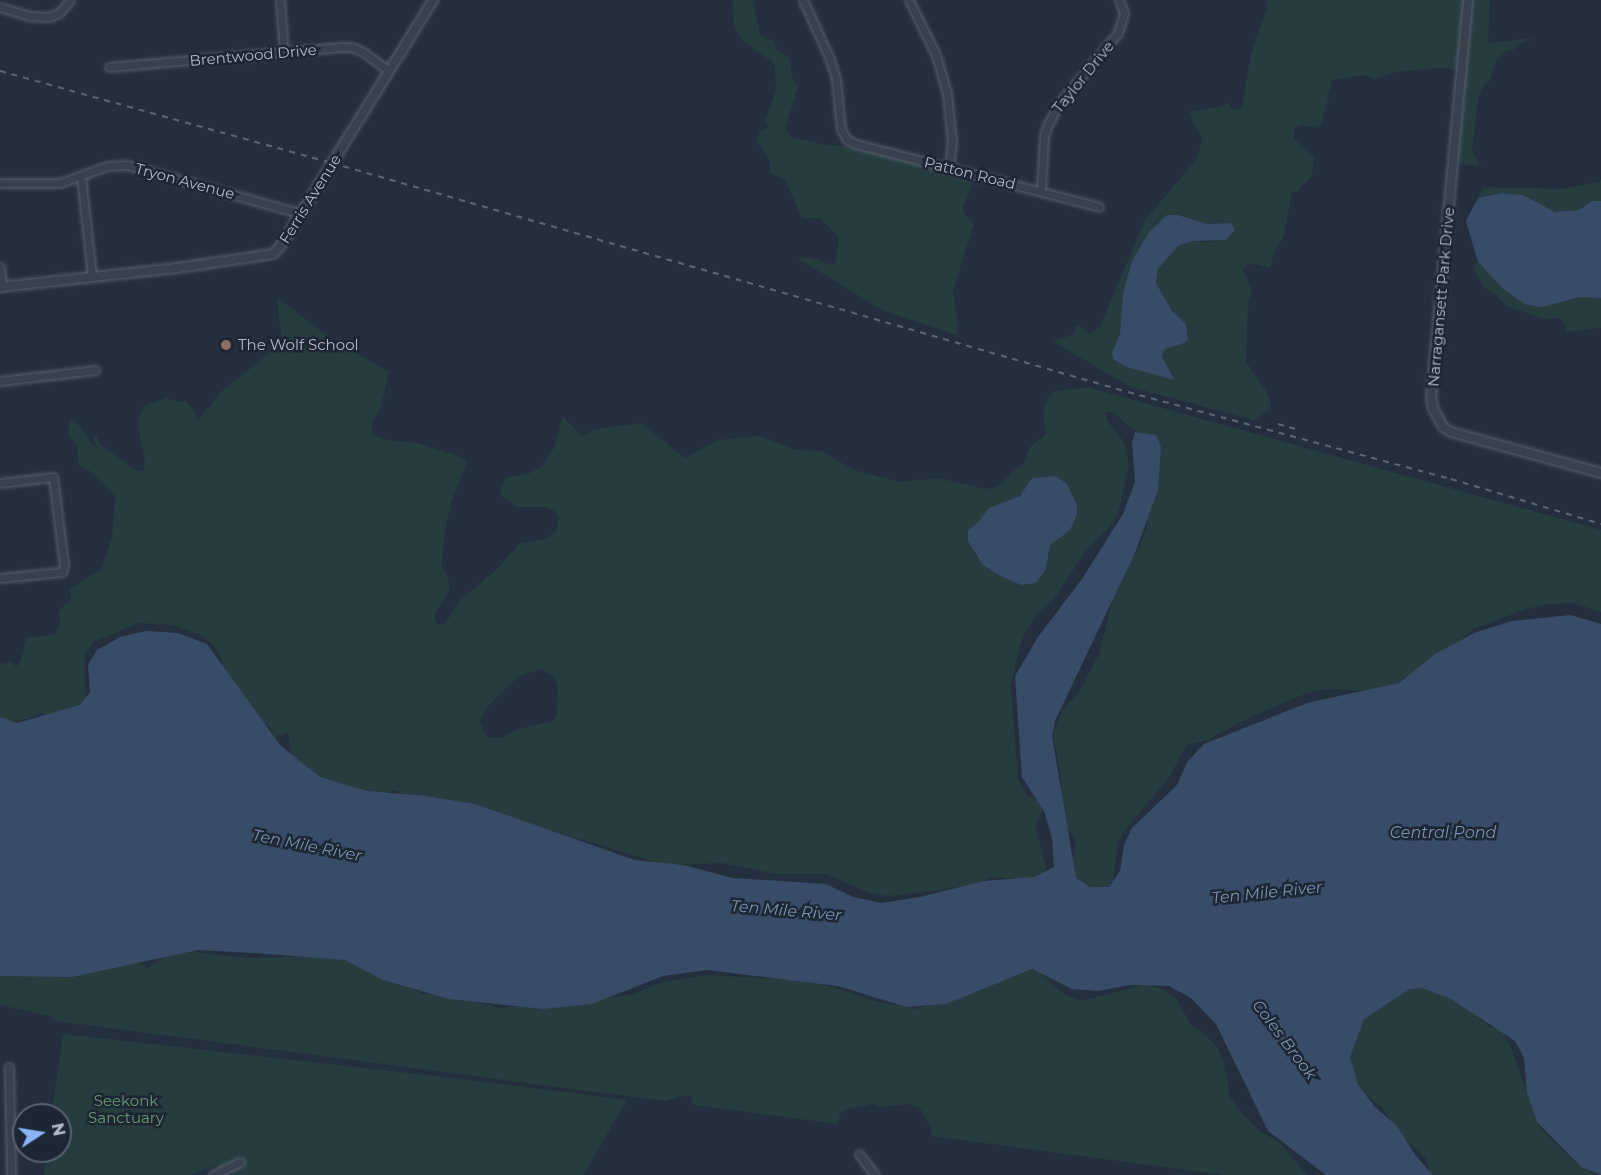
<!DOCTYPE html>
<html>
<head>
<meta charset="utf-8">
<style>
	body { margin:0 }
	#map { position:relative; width:1601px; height:1175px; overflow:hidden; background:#242f3e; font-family:Montserrat,sans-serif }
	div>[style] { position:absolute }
	.green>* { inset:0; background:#263c3f }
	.water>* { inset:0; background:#394c67 }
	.roads { filter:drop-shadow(0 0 2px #565f6c) drop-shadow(0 0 2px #565f6c) }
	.minor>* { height:7px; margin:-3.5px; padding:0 3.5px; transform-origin:3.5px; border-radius:3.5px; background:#38414e }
	.tertiary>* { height:8px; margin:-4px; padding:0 4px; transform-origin:4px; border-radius:4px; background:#38414e }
	.rail>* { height:2px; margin-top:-1px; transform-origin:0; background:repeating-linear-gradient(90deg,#5a6575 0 6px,transparent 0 12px) }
	.dots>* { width:16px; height:16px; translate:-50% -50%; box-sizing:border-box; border:3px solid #1d2633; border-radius:50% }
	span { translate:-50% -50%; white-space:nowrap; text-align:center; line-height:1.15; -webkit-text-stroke:5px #1d2633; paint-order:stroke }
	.street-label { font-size:15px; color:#b4bcc9 }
	.poi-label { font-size:15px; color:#b4bcc9 }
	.left { translate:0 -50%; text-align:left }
	.park-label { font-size:15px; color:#6b9a76 }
	.water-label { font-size:16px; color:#7c92b1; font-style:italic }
	.north { position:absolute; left:12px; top:1103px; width:60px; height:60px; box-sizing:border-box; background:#1d2633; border:2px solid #59626f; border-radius:50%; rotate:78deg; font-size:16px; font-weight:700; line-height:24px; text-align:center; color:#b4bcc9 }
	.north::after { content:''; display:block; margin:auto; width:21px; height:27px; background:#8ab4f8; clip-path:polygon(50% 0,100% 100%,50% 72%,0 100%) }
</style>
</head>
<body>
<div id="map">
	<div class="green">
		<i style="clip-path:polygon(733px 0,753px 0,760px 34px,765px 39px,774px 40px,777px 50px,790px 58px,792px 78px,798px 87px,785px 129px,791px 137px,821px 144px,861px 148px,976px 175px,963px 208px,964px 214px,974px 224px,953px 291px,958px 325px,956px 335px,882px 310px,799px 259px,810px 257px,829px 264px,836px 263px,839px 237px,820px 218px,802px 218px,785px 179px,769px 173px,770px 161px,757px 140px,760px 131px,768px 127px,765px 120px,776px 91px,775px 69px,773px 62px,744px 42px,739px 35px,734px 24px)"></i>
		<i style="clip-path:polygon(evenodd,1266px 0,1490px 0,1488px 43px,1535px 38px,1520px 43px,1513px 50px,1505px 52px,1496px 61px,1489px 82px,1484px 85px,1479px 94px,1472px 151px,1481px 166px,1451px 163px,1458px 70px,1440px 68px,1395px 72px,1374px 79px,1367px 75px,1332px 80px,1322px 123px,1317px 128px,1302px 125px,1294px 128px,1294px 139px,1314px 157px,1311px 179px,1302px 185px,1299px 191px,1292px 192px,1284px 235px,1275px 250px,1270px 268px,1252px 263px,1247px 265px,1243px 271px,1252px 289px,1248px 305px,1246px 362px,1267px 392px,1271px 404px,1269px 410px,1254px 420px,1131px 387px,1052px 341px,1073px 335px,1076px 325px,1087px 330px,1089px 335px,1100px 327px,1145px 220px,1196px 160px,1202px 141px,1200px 132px,1194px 126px,1190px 112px,1220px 107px,1228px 103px,1234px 111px,1242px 108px,1251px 53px,1267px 8px,1266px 0,1178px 215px,1207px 224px,1230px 223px,1214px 242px,1191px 241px,1178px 246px,1158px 269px,1156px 283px,1172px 311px,1186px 324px,1188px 338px,1182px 344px,1165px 349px,1162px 356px,1173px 379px,1127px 367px,1112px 352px,1120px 334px,1123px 293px,1132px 261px,1158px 222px,1178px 215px)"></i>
		<i style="clip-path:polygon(1601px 180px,1601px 201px,1592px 201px,1579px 210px,1555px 212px,1523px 195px,1502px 193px,1478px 198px,1484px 187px,1562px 189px,1599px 182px)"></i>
		<i style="clip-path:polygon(1478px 262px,1503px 289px,1542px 307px,1580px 297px,1601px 298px,1601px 328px,1564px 332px,1567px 327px,1560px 318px,1544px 319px,1507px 306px,1495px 294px,1485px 288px,1475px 272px,1474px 265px)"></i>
		<i style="clip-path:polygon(evenodd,277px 297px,338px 344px,389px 371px,381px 407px,371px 424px,373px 435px,386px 440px,417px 443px,453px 454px,467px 461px,452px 500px,445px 531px,441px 565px,448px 577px,450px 589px,435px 614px,435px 621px,438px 624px,445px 624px,460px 600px,496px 570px,519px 544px,547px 538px,557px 530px,559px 518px,554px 510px,547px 507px,517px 507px,503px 497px,500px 491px,506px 477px,530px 473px,542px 466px,553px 450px,563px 417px,582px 436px,594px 429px,641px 423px,685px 458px,718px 440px,760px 436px,796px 450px,821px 451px,854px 470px,899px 482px,938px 478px,985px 489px,998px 487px,1013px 471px,1024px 464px,1029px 448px,1047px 433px,1043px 414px,1048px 398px,1053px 392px,1087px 387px,1601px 530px,1601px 612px,1574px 603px,1548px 604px,1526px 609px,1473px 629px,1444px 657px,1415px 670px,1391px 688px,1374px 691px,1327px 689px,1307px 693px,1257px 714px,1207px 740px,1187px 745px,1168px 779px,1125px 830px,1118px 841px,1113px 881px,1109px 886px,1099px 890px,1080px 886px,1071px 868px,1075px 848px,1074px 838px,1057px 815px,1062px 783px,1053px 736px,1060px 714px,1080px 690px,1099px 654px,1117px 581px,1139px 548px,1147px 527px,1145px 435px,1130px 427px,1112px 411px,1105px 413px,1108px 422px,1124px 442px,1129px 464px,1119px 510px,1113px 523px,1085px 552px,1054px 599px,1036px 616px,1025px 633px,1018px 652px,1011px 688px,1018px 778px,1027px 796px,1043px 802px,1042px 811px,1035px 825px,1048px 875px,1027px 880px,993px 877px,975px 884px,934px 891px,888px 896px,870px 893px,826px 874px,777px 874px,722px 863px,674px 865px,653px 861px,540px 827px,410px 798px,395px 790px,365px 802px,293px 764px,288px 732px,275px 738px,268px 725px,253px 718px,225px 676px,222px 659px,213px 645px,201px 635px,173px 625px,139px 623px,95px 641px,85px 653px,85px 702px,74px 715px,59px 717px,41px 713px,28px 719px,0 722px,0 664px,12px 662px,16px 667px,21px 661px,26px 638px,55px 634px,61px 621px,58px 614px,60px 609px,71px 600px,70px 588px,102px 569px,112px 537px,115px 496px,90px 471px,79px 465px,77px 446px,68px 435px,70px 422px,74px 420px,83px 430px,92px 445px,97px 447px,93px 438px,96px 436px,101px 445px,136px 470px,143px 471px,145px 459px,137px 421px,144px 406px,167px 398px,178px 402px,185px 401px,194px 410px,198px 420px,221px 392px,282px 343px,277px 297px,1047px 476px,1070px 530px,1054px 540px,1050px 546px,1046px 569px,999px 575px,976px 557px,968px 530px,978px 522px,989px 508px,1020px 496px,1032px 478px,1047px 476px,277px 297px,542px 669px,554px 677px,558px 686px,557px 715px,552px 721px,519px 729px,500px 738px,491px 738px,484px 733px,480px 721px,489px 705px,520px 675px,542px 669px)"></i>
		<i style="clip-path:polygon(185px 944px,200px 953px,248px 958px,317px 956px,350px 959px,423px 994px,438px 993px,500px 1008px,631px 995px,660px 983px,708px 975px,814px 981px,878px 1002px,917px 1009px,1025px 970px,1039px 972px,1065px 995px,1081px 1001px,1144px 985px,1163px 989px,1175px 997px,1192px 1026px,1206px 1035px,1218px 1049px,1224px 1063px,1230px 1097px,1238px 1109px,1261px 1132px,1279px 1142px,1307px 1175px,1223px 1175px,931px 1136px,930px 1125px,919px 1107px,907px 1104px,880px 1107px,872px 1104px,850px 1109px,840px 1113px,838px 1124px,693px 1105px,692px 1097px,686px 1095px,665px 1101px,56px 1021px,50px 1016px,0 1005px,0 973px,132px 957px,147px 968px)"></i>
		<i style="clip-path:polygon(1416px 984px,1459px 1001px,1488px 1026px,1503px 1031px,1512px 1050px,1539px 1127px,1574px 1162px,1596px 1175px,1431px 1175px,1425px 1157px,1401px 1136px,1382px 1107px,1353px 1085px,1341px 1060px,1357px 1015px)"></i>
		<i style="clip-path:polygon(63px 1034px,461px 1079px,627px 1100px,583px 1175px,223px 1175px,216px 1165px,191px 1175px,44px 1175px,47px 1151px,60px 1151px,60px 1115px,52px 1115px)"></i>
	</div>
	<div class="water">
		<i style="clip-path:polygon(1502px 193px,1523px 195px,1555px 212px,1579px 210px,1592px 201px,1601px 201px,1601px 298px,1580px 297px,1542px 307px,1525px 304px,1503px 289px,1478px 262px,1466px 221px,1478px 198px)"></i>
		<i style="clip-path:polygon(1167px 215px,1178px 215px,1207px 224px,1230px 223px,1235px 230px,1226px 240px,1192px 241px,1178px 246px,1158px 269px,1156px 283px,1172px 311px,1186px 324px,1188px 339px,1182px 344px,1165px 349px,1162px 356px,1174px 380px,1127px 367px,1113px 359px,1112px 352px,1120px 334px,1123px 293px,1132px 261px,1150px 231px)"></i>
		<i style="clip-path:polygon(1135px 432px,1156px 435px,1161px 447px,1158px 490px,1135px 553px,1074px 681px,1055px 721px,1052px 736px,1076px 878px,1090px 887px,1109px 887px,1120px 871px,1124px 845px,1132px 828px,1177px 785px,1188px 761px,1204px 744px,1307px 703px,1399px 683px,1435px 654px,1474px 633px,1512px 621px,1571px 615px,1601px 624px,1601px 1175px,1581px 1167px,1537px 1122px,1527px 1093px,1524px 1058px,1515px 1041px,1451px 999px,1422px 988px,1410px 989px,1364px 1019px,1350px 1057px,1358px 1085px,1376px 1108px,1396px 1125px,1416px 1156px,1433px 1175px,1326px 1175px,1268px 1131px,1216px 1024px,1191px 998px,1169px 986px,1130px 985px,1098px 991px,1072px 989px,1032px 969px,946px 1004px,906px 1007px,838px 986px,707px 970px,663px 976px,592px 1004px,543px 1009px,449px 999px,383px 980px,345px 960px,253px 953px,198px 950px,72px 977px,0 976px,0 717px,17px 723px,80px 705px,90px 692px,88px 665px,97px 650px,120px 637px,146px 631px,178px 633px,207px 644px,281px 746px,320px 777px,367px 791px,426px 796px,475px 804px,635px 860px,683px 865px,733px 878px,826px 884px,853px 897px,882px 903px,920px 897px,984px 881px,1035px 877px,1054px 867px,1052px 838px,1044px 811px,1022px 777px,1015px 676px,1038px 637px,1082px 579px,1123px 514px,1135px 482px,1132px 443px)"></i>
		<i style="clip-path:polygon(1056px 476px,1067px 484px,1077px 505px,1077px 514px,1070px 530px,1050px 545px,1046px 569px,1036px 583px,1021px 585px,999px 575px,982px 564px,968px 541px,968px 530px,978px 522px,989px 508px,1020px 496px,1032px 478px)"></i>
	</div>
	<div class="roads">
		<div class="minor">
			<i style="left:280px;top:0;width:52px;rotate:85.6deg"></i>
			<i style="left:803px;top:0;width:63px;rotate:65.5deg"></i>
			<i style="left:829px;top:57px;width:23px;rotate:72deg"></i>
			<i style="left:836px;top:79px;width:50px;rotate:84.3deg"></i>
			<i style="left:841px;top:129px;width:13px;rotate:61deg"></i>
			<i style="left:847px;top:140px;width:10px;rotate:24deg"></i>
			<i style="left:856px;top:144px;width:251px;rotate:14.5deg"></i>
			<i style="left:909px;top:0;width:61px;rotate:63.9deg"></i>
			<i style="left:936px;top:55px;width:40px;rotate:74deg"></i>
			<i style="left:947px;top:93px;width:49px;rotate:84.2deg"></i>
			<i style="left:952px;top:142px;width:26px;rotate:97deg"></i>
			<i style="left:0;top:7px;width:30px;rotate:17deg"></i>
			<i style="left:29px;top:16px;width:20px;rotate:3deg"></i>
			<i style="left:49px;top:17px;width:11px;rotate:-22deg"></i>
			<i style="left:59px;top:13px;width:17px;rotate:-50deg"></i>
			<i style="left:109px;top:67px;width:236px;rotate:-4.9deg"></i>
			<i style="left:344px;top:47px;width:8px"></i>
			<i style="left:352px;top:47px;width:12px;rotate:24deg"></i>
			<i style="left:363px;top:52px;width:32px;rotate:36deg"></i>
			<i style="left:81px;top:176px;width:101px;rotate:83.7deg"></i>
			<i style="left:0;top:183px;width:60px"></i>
			<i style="left:60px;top:183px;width:50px;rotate:-19.9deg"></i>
			<i style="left:107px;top:166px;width:20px;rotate:-3deg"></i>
			<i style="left:127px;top:165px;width:179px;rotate:15.6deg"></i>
			<i style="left:1041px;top:191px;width:55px;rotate:-86.9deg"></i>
			<i style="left:1044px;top:136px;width:13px;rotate:-72deg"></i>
			<i style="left:1048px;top:124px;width:25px;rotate:-61deg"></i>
			<i style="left:1060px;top:102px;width:90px;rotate:-50deg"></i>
			<i style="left:1118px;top:33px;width:21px;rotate:-73deg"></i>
			<i style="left:1124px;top:13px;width:14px;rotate:-111deg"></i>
			<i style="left:0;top:267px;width:20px;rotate:84deg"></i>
			<i style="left:0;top:381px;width:96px;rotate:-6.6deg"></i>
			<i style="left:0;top:483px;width:53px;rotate:-6.5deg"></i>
			<i style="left:53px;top:477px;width:89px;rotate:82.9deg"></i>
			<i style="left:64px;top:565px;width:7px;rotate:106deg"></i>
			<i style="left:62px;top:572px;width:62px;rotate:174.5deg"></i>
			<i style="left:9px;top:1067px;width:108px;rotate:88.9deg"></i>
			<i style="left:859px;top:1154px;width:26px;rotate:53deg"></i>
			<i style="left:213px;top:1175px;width:30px;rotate:-26deg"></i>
		</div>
		<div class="tertiary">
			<i style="left:1468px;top:0;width:399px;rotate:95.3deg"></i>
			<i style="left:1431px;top:397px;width:11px;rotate:80deg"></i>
			<i style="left:1433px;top:408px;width:21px;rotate:62deg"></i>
			<i style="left:1443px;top:427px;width:9px;rotate:32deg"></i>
			<i style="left:1451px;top:432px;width:156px;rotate:15.3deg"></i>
			<i style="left:0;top:287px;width:178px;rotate:-6.1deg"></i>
			<i style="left:177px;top:268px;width:97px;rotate:-8.3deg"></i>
			<i style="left:273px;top:254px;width:10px;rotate:-45deg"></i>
			<i style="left:280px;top:247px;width:291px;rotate:-58.2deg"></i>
		</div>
	</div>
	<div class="rail">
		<i style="left:0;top:71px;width:345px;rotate:15.5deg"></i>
		<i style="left:332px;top:163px;width:828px;rotate:16.05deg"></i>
		<i style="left:1128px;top:392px;width:335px;rotate:15.1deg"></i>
		<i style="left:1451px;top:479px;width:157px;rotate:16.7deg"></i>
		<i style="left:1278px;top:424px;width:22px;rotate:16deg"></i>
	</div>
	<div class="dots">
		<i style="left:226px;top:345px;background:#8d6e63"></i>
	</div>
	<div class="street-label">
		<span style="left:253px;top:55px;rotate:-5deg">Brentwood Drive</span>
		<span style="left:1083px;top:77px;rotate:-51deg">Taylor Drive</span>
		<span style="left:970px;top:173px;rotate:14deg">Patton Road</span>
		<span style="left:185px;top:181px;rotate:15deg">Tryon Avenue</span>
		<span style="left:310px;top:199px;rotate:-58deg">Ferris Avenue</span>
		<span style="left:1441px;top:297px;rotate:-85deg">Narragansett Park Drive</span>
	</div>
	<div class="poi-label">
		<span class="left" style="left:238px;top:345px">The Wolf School</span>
	</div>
	<div class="park-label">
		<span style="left:126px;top:1109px">Seekonk<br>Sanctuary</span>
	</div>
	<div class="water-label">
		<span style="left:1443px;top:833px">Central Pond</span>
		<span style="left:307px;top:846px;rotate:11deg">Ten Mile River</span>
		<span style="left:1267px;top:893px;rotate:-6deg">Ten Mile River</span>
		<span style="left:786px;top:911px;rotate:5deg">Ten Mile River</span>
		<span style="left:1284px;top:1040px;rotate:53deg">Coles Brook</span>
	</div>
	<div class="north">N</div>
</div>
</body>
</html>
